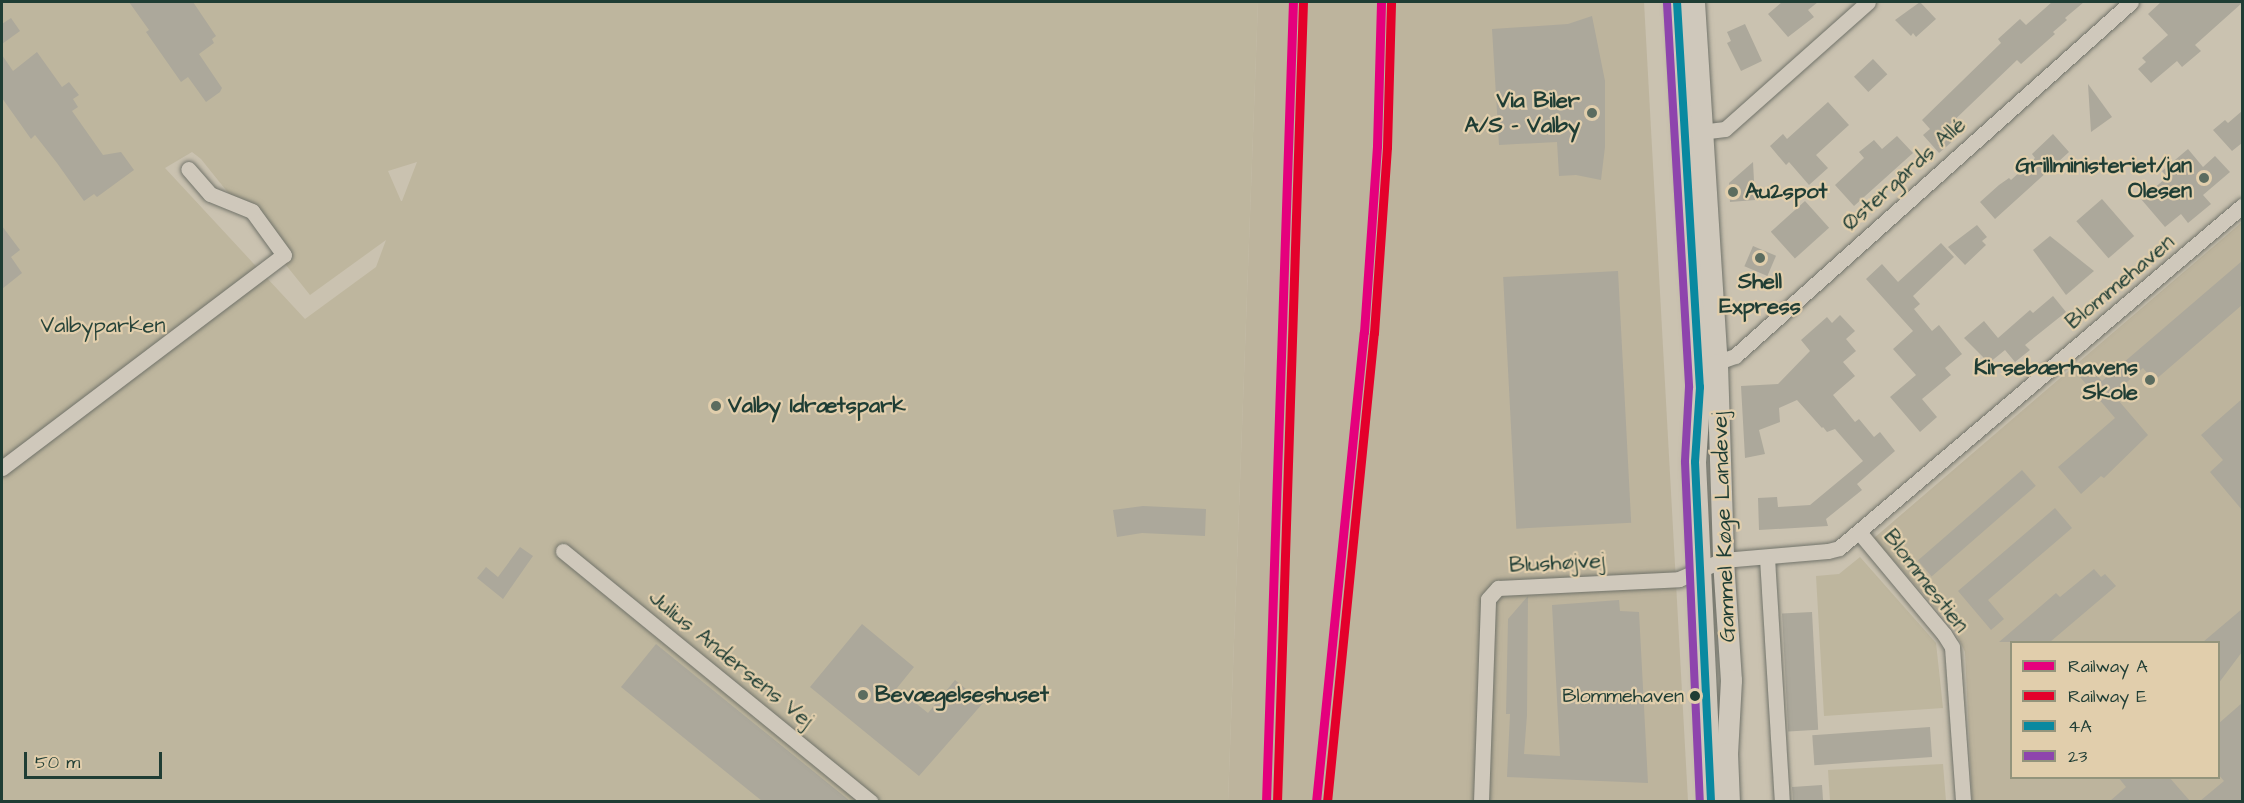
<!DOCTYPE html>
<html>
<head>
<meta charset="utf-8">
<style>
	body { margin:0 }
	#map { position:relative; width:2244px; height:803px; overflow:hidden; background:#cac2b0; font-family:"Architects Daughter",sans-serif }
	div>[style] { position:absolute }
	.built>* { inset:0; background:#bdb49d }
	.green>* { inset:0; background:#beb69e }
	.building>* { inset:0; background:#aca89b; transform-origin:0 0 }
	.roads { filter:drop-shadow(0 0 2px #71736a) drop-shadow(0 0 2px #71736a) }
	.street>* { height:15px; margin:-7.5px; padding:0 7.5px; transform-origin:7.5px; border-radius:7.5px; background:#cfc8bb }
	.secondary>* { height:21px; margin:-10.5px; padding:0 10.5px; transform-origin:10.5px; border-radius:10.5px; background:#cfc8bb }
	.bus-1>* { height:8px; margin:-4px; padding:0 4px; transform-origin:4px; border-radius:4px; background:#0989a0 }
	.bus-2>* { height:8px; margin:-4px; padding:0 4px; transform-origin:4px; border-radius:4px; background:#8e44ad }
	.rail-1>* { height:9px; margin:-4.5px; padding:0 4.5px; transform-origin:4.5px; border-radius:4.5px; background:#e5007d }
	.rail-2>* { height:9px; margin:-4.5px; padding:0 4.5px; transform-origin:4.5px; border-radius:4.5px; background:#e4002b }
	.dots>* { width:16px; height:16px; translate:-50% -50%; box-sizing:border-box; border:3px solid #e1ceac; border-radius:50% }
	span { translate:-50% -50%; white-space:nowrap; text-align:center; line-height:1.15; -webkit-text-stroke:4.5px #e1ceac; paint-order:stroke }
	.bus-label { font-size:20px; color:#1f3d34 }
	.right { translate:-100% -50%; text-align:right }
	.poi-label { font-size:22px; color:#1f3d34; font-weight:700 }
	.left { translate:0 -50%; text-align:left }
	.street-label { font-size:22px; color:#1f3d34 }
	.park-label { font-size:22px; color:#264339 }
	.frame { position:absolute; inset:0; border:3px solid #1f3d34; pointer-events:none }
	.legend { position:absolute; left:2010px; top:641px; width:210px; height:138px; box-sizing:border-box; background:#e1ceac; border:2px solid #93947c; margin:0; padding:8px 10px; list-style:none; font-size:18px; color:#1f3d34 }
	.legend li { display:flex; align-items:center; gap:12px; height:30px }
	.legend b { width:30px; border:2px solid #93947c }
	.scale { position:absolute; left:24px; top:752px; width:138px; height:27px; box-sizing:border-box; border:3px solid #1f3d34; border-top:0; padding-left:8px; font-size:18px; line-height:21px; white-space:nowrap; color:#1f3d34; -webkit-text-stroke:4px #e1ceac; paint-order:stroke }
</style>
</head>
<body>
<div id="map">
	<div class="built">
		<i style="clip-path:polygon(1258px 2px,1644px 2px,1688px 801px,1228px 802px)"></i>
		<i style="clip-path:polygon(evenodd,2242px 222px,2242px 801px,1972px 801px,1965px 652px,1954px 629px,1874px 538px,2242px 222px,2012px 642px,2218px 642px,2218px 778px,2012px 778px,2012px 642px)"></i>
	</div>
	<div class="green">
		<i style="clip-path:polygon(evenodd,2px 2px,1258px 2px,1228px 801px,2px 801px,2px 2px,192px 152px,201px 159px,310px 295px,386px 240px,376px 267px,305px 319px,165px 168px,192px 152px,2px 2px,417px 162px,402px 201px,401px 201px,388px 171px,417px 162px)"></i>
		<i style="clip-path:polygon(1860px 557px,1936px 643px,1943px 708px,1824px 716px,1816px 576px,1839px 574px)"></i>
		<i style="clip-path:polygon(2242px 652px,2242px 703px,2221px 722px,2218px 673px)"></i>
		<i style="clip-path:polygon(1943px 764px,1946px 801px,1830px 801px,1828px 770px)"></i>
	</div>
	<div class="building">
		<i style="clip-path:polygon(129px 2px,193px 2px,216px 36px,212px 39px,214px 43px,199px 54px,222px 88px,220px 92px,206px 102px,188px 77px,181px 82px,146px 32px,149px 30px)"></i>
		<i style="clip-path:polygon(1782px 2px,1818px 2px,1808px 10px,1814px 17px,1788px 37px,1768px 14px)"></i>
		<i style="clip-path:polygon(1920px 2px,1936px 19px,1916px 37px,1913px 33px,1911px 36px,1895px 20px)"></i>
		<i style="clip-path:polygon(2052px 2px,2084px 2px,2065px 18px,2067px 20px,2053px 32px,2055px 34px,2021px 64px,2017px 60px,1944px 130px,1954px 140px,1939px 153px,1923px 135px,1930px 129px,1922px 120px,2001px 43px,1998px 39px,2020px 19px,2026px 25px)"></i>
		<i style="clip-path:polygon(2161px 2px,2242px 3px,2195px 45px,2201px 51px,2182px 67px,2177px 61px,2151px 83px,2138px 69px,2146px 62px,2142px 58px,2168px 35px,2148px 14px)"></i>
		<i style="clip-path:polygon(1592px 16px,1605px 81px,1605px 147px,1601px 180px,1576px 175px,1559px 176px,1557px 142px,1499px 145px,1492px 29px,1568px 24px)"></i>
		<i style="clip-path:polygon(11px 18px,20px 31px,2px 44px,2px 24px)"></i>
		<i style="clip-path:polygon(1745px 24px,1762px 61px,1741px 71px,1727px 43px,1731px 41px,1727px 32px)"></i>
		<i style="clip-path:polygon(37px 52px,62px 87px,69px 82px,79px 95px,73px 99px,78px 107px,72px 111px,103px 155px,121px 152px,134px 170px,97px 197px,94px 194px,84px 201px,57px 163px,35px 135px,31px 139px,2px 98px,2px 55px,13px 71px)"></i>
		<i style="left:1873px;top:59px;width:21px;height:26px;rotate:47deg"></i>
		<i style="clip-path:polygon(2088px 84px,2112px 117px,2091px 132px)"></i>
		<i style="clip-path:polygon(1828px 102px,1849px 125px,1816px 155px,1828px 168px,1809px 185px,1789px 162px,1786px 165px,1770px 146px,1783px 134px,1787px 139px)"></i>
		<i style="clip-path:polygon(2242px 111px,2242px 143px,2232px 151px,2213px 130px,2225px 120px,2228px 123px)"></i>
		<i style="clip-path:polygon(2053px 134px,2069px 152px,1995px 219px,1980px 202px,1999px 185px,2009px 178px,2011px 180px,2035px 158px,2032px 154px)"></i>
		<i style="clip-path:polygon(1897px 136px,1913px 153px,1854px 206px,1835px 185px,1864px 158px,1859px 152px,1874px 140px,1882px 149px)"></i>
		<i style="clip-path:polygon(2188px 149px,2203px 167px,2215px 156px,2230px 172px,2203px 195px,2211px 204px,2188px 223px,2181px 214px,2165px 227px,2141px 199px,2165px 179px,2166px 176px,2162px 171px)"></i>
		<i style="clip-path:polygon(1753px 162px,1755px 200px,1730px 202px,1729px 183px)"></i>
		<i style="left:2102px;top:199px;width:49px;height:34px;rotate:49deg"></i>
		<i style="left:1805px;top:201px;width:36px;height:46px;rotate:48deg"></i>
		<i style="clip-path:polygon(1977px 225px,1987px 237px,1982px 241px,1986px 245px,1965px 265px,1948px 247px)"></i>
		<i style="clip-path:polygon(2px 226px,20px 250px,11px 257px,22px 273px,2px 289px)"></i>
		<i style="clip-path:polygon(2050px 236px,2094px 271px,2066px 295px,2033px 250px)"></i>
		<i style="clip-path:polygon(1941px 243px,1954px 257px,1913px 296px,1920px 304px,1914px 309px,1932px 331px,1939px 325px,1962px 354px,1945px 368px,1951px 375px,1922px 399px,1937px 417px,1920px 432px,1890px 397px,1916px 375px,1893px 349px,1913px 331px,1866px 279px,1882px 264px,1898px 282px)"></i>
		<i style="left:1753px;top:246px;width:25px;height:22px;rotate:23deg"></i>
		<i style="clip-path:polygon(2242px 261px,2242px 305px,2154px 381px,2143px 368px,2113px 394px,2148px 435px,2104px 478px,2101px 476px,2081px 494px,2058px 467px,2115px 418px,2080px 377px,2090px 368px,2102px 381px)"></i>
		<i style="left:1618px;top:271px;width:252px;height:115px;rotate:87deg"></i>
		<i style="clip-path:polygon(2053px 296px,2066px 312px,2025px 345px,2030px 350px,2015px 362px,2005px 350px,1989px 363px,1964px 338px,1984px 321px,1998px 338px,2030px 310px,2033px 313px)"></i>
		<i style="clip-path:polygon(1840px 315px,1855px 331px,1846px 339px,1856px 351px,1843px 362px,1855px 376px,1833px 395px,1855px 422px,1859px 419px,1874px 437px,1880px 432px,1895px 451px,1857px 484px,1862px 490px,1826px 519px,1828px 526px,1759px 530px,1758px 498px,1777px 497px,1778px 507px,1810px 505px,1863px 461px,1835px 429px,1827px 432px,1823px 427px,1822px 428px,1797px 400px,1779px 408px,1780px 422px,1759px 430px,1765px 454px,1745px 458px,1741px 386px,1778px 384px,1810px 351px,1801px 340px,1827px 317px,1832px 323px)"></i>
		<i style="clip-path:polygon(2242px 399px,2242px 510px,2210px 472px,2223px 460px,2201px 435px)"></i>
		<i style="left:2022px;top:470px;width:21px;height:138px;rotate:49deg"></i>
		<i style="clip-path:polygon(1143px 506px,1206px 509px,1205px 536px,1142px 533px,1117px 537px,1113px 510px)"></i>
		<i style="clip-path:polygon(2055px 508px,2072px 528px,1988px 600px,2004px 619px,1991px 630px,1958px 591px)"></i>
		<i style="clip-path:polygon(520px 547px,533px 556px,503px 599px,477px 578px,486px 567px,498px 577px)"></i>
		<i style="clip-path:polygon(2094px 569px,2101px 577px,2105px 574px,2116px 586px,2050px 642px,1999px 642px,2056px 593px,2060px 597px)"></i>
		<i style="clip-path:polygon(1528px 596px,1527px 715px,1524px 754px,1560px 756px,1552px 605px,1619px 600px,1620px 611px,1639px 612px,1648px 783px,1507px 777px,1510px 714px,1506px 714px,1508px 619px)"></i>
		<i style="clip-path:polygon(2242px 609px,2242px 652px,2218px 684px,2218px 642px,2203px 642px)"></i>
		<i style="left:1812px;top:612px;width:118px;height:30px;rotate:87deg"></i>
		<i style="clip-path:polygon(862px 624px,914px 667px,897px 688px,928px 713px,955px 680px,983px 703px,919px 776px,810px 687px)"></i>
		<i style="clip-path:polygon(656px 644px,850px 801px,762px 801px,621px 687px)"></i>
		<i style="clip-path:polygon(2242px 703px,2242px 801px,2200px 801px,2224px 781px,2218px 774px,2218px 724px)"></i>
		<i style="left:1930px;top:727px;width:30px;height:118px;rotate:86deg"></i>
		<i style="clip-path:polygon(2118px 777px,2169px 777px,2190px 801px,2110px 801px,2126px 787px)"></i>
		<i style="left:1822px;top:785px;width:16px;height:30px;rotate:86deg"></i>
	</div>
	<div class="roads">
		<div class="street">
			<i style="left:1692px;top:133px;width:33px;rotate:-7deg"></i>
			<i style="left:1725px;top:129px;width:191px;rotate:-41.6deg"></i>
			<i style="left:1710px;top:365px;width:27px;rotate:-20deg"></i>
			<i style="left:1735px;top:356px;width:531px;rotate:-41.79deg"></i>
			<i style="left:2px;top:468px;width:353px;rotate:-37.1deg"></i>
			<i style="left:284px;top:255px;width:54px;rotate:-126deg"></i>
			<i style="left:252px;top:211px;width:45px;rotate:-158deg"></i>
			<i style="left:210px;top:194px;width:33px;rotate:-131deg"></i>
			<i style="left:1859px;top:532px;width:133px;rotate:50.2deg"></i>
			<i style="left:1944px;top:634px;width:15px;rotate:58deg"></i>
			<i style="left:1952px;top:647px;width:155px;rotate:85.9deg"></i>
			<i style="left:563px;top:551px;width:397px;rotate:39.2deg"></i>
			<i style="left:1767px;top:558px;width:244px;rotate:86.5deg"></i>
			<i style="left:1481px;top:802px;width:203px;rotate:-88deg"></i>
			<i style="left:1488px;top:599px;width:15px;rotate:-48deg"></i>
			<i style="left:1498px;top:588px;width:181px;rotate:-2.8deg"></i>
			<i style="left:1679px;top:579px;width:48px;rotate:-23.4deg"></i>
			<i style="left:1723px;top:560px;width:105px;rotate:-4.9deg"></i>
			<i style="left:1828px;top:551px;width:11px;rotate:-15deg"></i>
			<i style="left:1839px;top:548px;width:529px;rotate:-40.32deg"></i>
		</div>
		<div class="secondary">
			<i style="left:1677px;top:2px;width:386px;rotate:86.6deg"></i>
			<i style="left:1700px;top:387px;width:75px;rotate:93.8deg"></i>
			<i style="left:1695px;top:462px;width:340px;rotate:87.3deg"></i>
			<i style="left:1694px;top:2px;width:363px;rotate:86.4deg"></i>
			<i style="left:1717px;top:364px;width:196px;rotate:88.2deg"></i>
			<i style="left:1723px;top:560px;width:120px;rotate:86.2deg"></i>
			<i style="left:1731px;top:680px;width:73px;rotate:93.1deg"></i>
			<i style="left:1727px;top:753px;width:49px;rotate:87.7deg"></i>
		</div>
	</div>
	<div class="bus-1">
		<i style="left:1677px;top:2px;width:386px;rotate:86.6deg"></i>
		<i style="left:1700px;top:387px;width:75px;rotate:93.8deg"></i>
		<i style="left:1695px;top:462px;width:340px;rotate:87.3deg"></i>
	</div>
	<div class="bus-2">
		<i style="left:1667px;top:3px;width:385px;rotate:86.7deg"></i>
		<i style="left:1689px;top:387px;width:75px;rotate:93.1deg"></i>
		<i style="left:1685px;top:462px;width:340px;rotate:87.5deg"></i>
	</div>
	<div class="rail-1">
		<i style="left:1266px;top:802px;width:800px;rotate:-88.07deg"></i>
		<i style="left:1316px;top:802px;width:472px;rotate:-84.2deg"></i>
		<i style="left:1364px;top:332px;width:186px;rotate:-86deg"></i>
		<i style="left:1377px;top:146px;width:144px;rotate:-88.4deg"></i>
	</div>
	<div class="rail-2">
		<i style="left:1277px;top:802px;width:800px;rotate:-88.14deg"></i>
		<i style="left:1327px;top:802px;width:471px;rotate:-84.3deg"></i>
		<i style="left:1374px;top:333px;width:186px;rotate:-86deg"></i>
		<i style="left:1387px;top:147px;width:145px;rotate:-88.4deg"></i>
	</div>
	<div class="dots">
		<i style="left:1592px;top:113px;background:#5b6c5f"></i>
		<i style="left:2204px;top:178px;background:#5b6c5f"></i>
		<i style="left:1733px;top:192px;background:#5b6c5f"></i>
		<i style="left:1760px;top:258px;background:#5b6c5f"></i>
		<i style="left:2150px;top:380px;background:#5b6c5f"></i>
		<i style="left:716px;top:406px;background:#5b6c5f"></i>
		<i style="left:863px;top:695px;background:#5b6c5f"></i>
		<i style="left:1695px;top:696px;background:#1f3d34"></i>
	</div>
	<div class="bus-label">
		<span class="right" style="left:1684px;top:696px">Blommehaven</span>
	</div>
	<div class="poi-label">
		<span class="right" style="left:1580px;top:113px">Via Biler<br>A/S - Valby</span>
		<span class="right" style="left:2192px;top:178px">Grillministeriet/jan<br>Olesen</span>
		<span class="left" style="left:1745px;top:192px">Au2spot</span>
		<span style="left:1760px;top:294px">Shell<br>Express</span>
		<span class="right" style="left:2138px;top:380px">Kirsebærhavens<br>Skole</span>
		<span class="left" style="left:728px;top:406px">Valby Idrætspark</span>
		<span class="left" style="left:875px;top:695px">Bevægelseshuset</span>
	</div>
	<div class="street-label">
		<span style="left:1904px;top:174px;rotate:-42deg">Østergårds Allé</span>
		<span style="left:2120px;top:282px;rotate:-40deg">Blommehaven</span>
		<span style="left:1724px;top:527px;rotate:-92deg">Gammel Køge Landevej</span>
		<span style="left:1557px;top:563px;rotate:-3deg">Blushøjvej</span>
		<span style="left:1926px;top:581px;rotate:52deg">Blommestien</span>
		<span style="left:731px;top:659px;rotate:39deg">Julius Andersens Vej</span>
	</div>
	<div class="park-label">
		<span style="left:103px;top:326px">Valbyparken</span>
	</div>
	<div class="frame"></div>
	<ul class="legend">
	<li><b style="height:8px;background:#e5007d"></b>Railway A</li>
	<li><b style="height:8px;background:#e4002b"></b>Railway E</li>
	<li><b style="height:8px;background:#0989a0"></b>4A</li>
	<li><b style="height:8px;background:#8e44ad"></b>23</li>
	</ul>
	<div class="scale">50 m</div>
</div>
</body>
</html>
